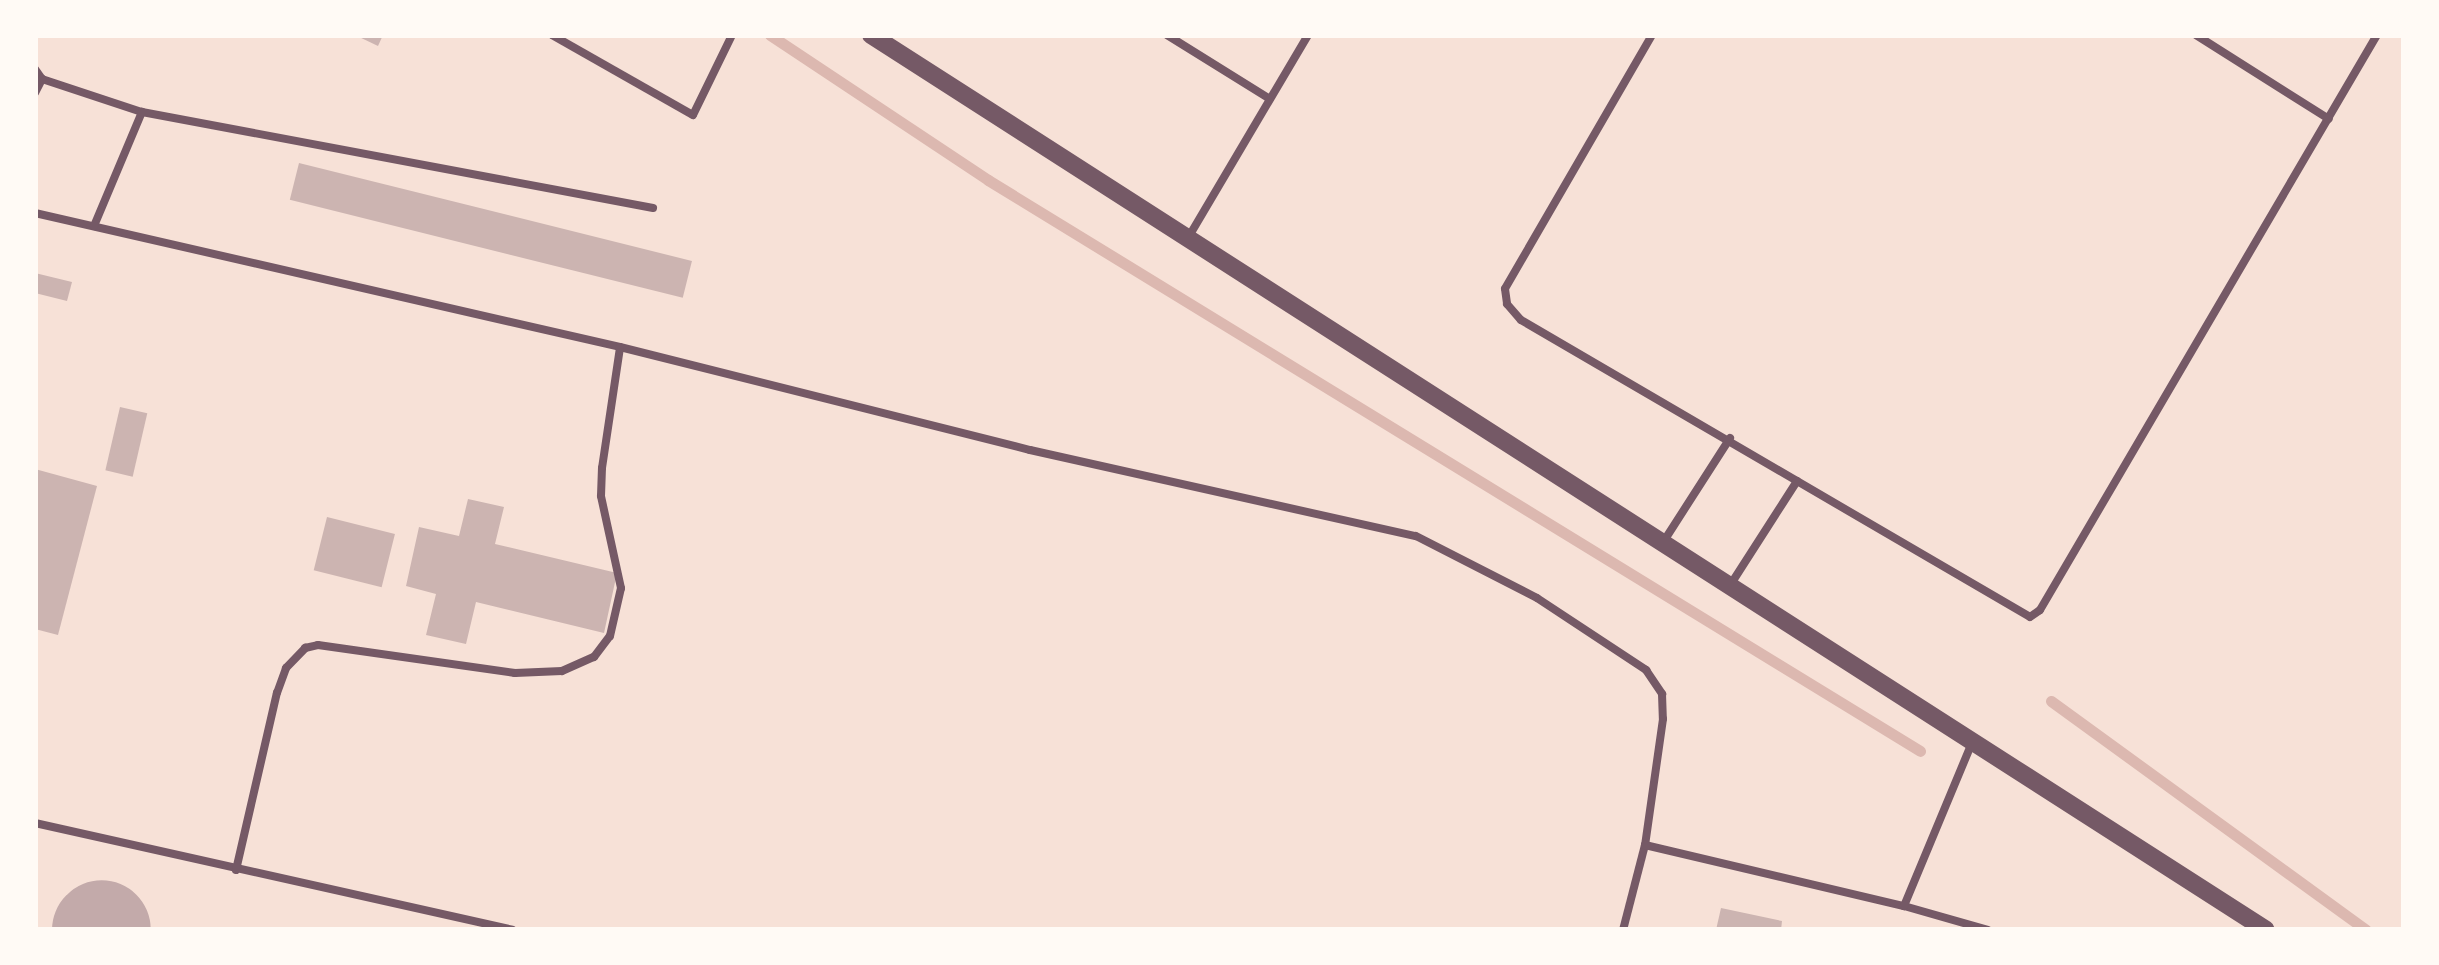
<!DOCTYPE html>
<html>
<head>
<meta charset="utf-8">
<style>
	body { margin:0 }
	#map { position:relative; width:2439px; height:965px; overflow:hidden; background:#f7e1d7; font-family:Figtree,sans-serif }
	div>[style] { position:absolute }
	.stream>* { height:11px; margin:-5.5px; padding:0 5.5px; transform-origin:5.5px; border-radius:5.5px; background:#dcb8b0 }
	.taxiway>* { height:98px; margin:-49px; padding:0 49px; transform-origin:49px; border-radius:49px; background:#c3aaaa }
	.building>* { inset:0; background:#ccb4b1; transform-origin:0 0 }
	.service>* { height:8px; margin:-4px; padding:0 4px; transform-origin:4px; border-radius:4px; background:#755966 }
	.tertiary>* { height:18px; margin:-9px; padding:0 9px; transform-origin:9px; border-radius:9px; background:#755966 }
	span { translate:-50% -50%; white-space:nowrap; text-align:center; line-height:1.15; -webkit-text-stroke:8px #fffaf5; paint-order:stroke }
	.frame { position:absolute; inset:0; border:38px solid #fffaf5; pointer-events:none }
</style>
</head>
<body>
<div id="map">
	<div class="stream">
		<i style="left:770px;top:35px;width:262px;rotate:33.6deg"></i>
		<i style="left:988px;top:180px;width:1093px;rotate:31.49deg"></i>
		<i style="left:2051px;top:701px;width:389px;rotate:36deg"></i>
	</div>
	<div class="taxiway">
		<i style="left:101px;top:930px;width:1px;rotate:-45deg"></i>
	</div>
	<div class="building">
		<i style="clip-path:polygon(355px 35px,383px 35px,378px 46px)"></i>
		<i style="left:299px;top:163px;width:405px;height:38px;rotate:14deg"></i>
		<i style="clip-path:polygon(35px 273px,72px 282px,67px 301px,35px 293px)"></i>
		<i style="left:120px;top:407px;width:28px;height:65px;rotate:13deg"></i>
		<i style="clip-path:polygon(35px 469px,97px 486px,58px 635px,35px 629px)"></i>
		<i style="clip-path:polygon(468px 499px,504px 507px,495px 544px,617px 573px,604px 633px,476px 602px,466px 644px,426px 635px,436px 594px,406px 586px,419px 527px,459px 536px)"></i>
		<i style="left:327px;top:517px;width:70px;height:55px;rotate:14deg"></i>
		<i style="clip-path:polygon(1721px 908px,1782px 921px,1781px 930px,1716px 930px)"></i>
	</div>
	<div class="service">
		<i style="left:552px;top:35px;width:162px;rotate:29.6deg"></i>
		<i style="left:693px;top:115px;width:89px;rotate:-64deg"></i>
		<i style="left:1167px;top:35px;width:121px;rotate:31.9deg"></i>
		<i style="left:1652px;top:35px;width:293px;rotate:120.1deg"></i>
		<i style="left:1505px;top:289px;width:15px;rotate:82deg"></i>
		<i style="left:1507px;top:304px;width:21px;rotate:49deg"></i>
		<i style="left:1521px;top:320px;width:589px;rotate:30.26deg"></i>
		<i style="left:2030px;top:617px;width:12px;rotate:-35deg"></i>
		<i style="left:2040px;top:610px;width:666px;rotate:-59.63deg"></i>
		<i style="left:2196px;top:35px;width:157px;rotate:32.3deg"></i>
		<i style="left:35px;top:69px;width:12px;rotate:55deg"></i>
		<i style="left:42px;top:79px;width:105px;rotate:18.3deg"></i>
		<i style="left:142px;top:112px;width:520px;rotate:10.64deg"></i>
		<i style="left:35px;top:93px;width:16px;rotate:-63deg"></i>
		<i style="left:35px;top:213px;width:600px;rotate:12.9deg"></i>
		<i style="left:620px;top:347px;width:423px;rotate:14.1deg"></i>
		<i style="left:1030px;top:450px;width:395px;rotate:12.6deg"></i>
		<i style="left:1416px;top:536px;width:136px;rotate:27.1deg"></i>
		<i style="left:1537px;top:598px;width:131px;rotate:33.4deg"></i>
		<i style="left:1646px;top:670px;width:29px;rotate:56deg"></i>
		<i style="left:1662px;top:694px;width:25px;rotate:88deg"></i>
		<i style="left:1663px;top:719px;width:127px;rotate:98.1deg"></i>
		<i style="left:94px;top:226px;width:124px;rotate:-67.2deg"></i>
		<i style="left:1188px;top:238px;width:236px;rotate:-59.4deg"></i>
		<i style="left:1662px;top:544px;width:126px;rotate:-57.3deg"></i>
		<i style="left:1729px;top:587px;width:126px;rotate:-57.3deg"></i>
		<i style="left:35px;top:823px;width:489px;rotate:12.6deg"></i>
		<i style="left:236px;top:870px;width:182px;rotate:-77deg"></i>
		<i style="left:277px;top:693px;width:27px;rotate:-70deg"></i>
		<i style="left:286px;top:668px;width:28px;rotate:-46deg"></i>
		<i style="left:305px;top:648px;width:13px;rotate:-13deg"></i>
		<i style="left:318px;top:645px;width:199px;rotate:8.1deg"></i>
		<i style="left:515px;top:673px;width:47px;rotate:-2.4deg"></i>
		<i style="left:562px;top:671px;width:35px;rotate:-24deg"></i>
		<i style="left:594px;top:657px;width:26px;rotate:-53deg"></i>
		<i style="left:610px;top:636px;width:49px;rotate:-77.1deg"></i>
		<i style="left:621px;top:588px;width:94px;rotate:-102.3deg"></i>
		<i style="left:601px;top:496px;width:28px;rotate:-88deg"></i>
		<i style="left:602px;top:468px;width:122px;rotate:-81.5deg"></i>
		<i style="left:1904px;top:906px;width:87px;rotate:15.9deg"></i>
		<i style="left:1623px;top:930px;width:88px;rotate:-75.5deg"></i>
		<i style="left:1645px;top:845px;width:266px;rotate:13.3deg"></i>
		<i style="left:1904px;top:906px;width:177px;rotate:-67.4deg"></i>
	</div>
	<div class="tertiary">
		<i style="left:871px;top:35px;width:1657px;rotate:32.68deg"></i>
	</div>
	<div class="frame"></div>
</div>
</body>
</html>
